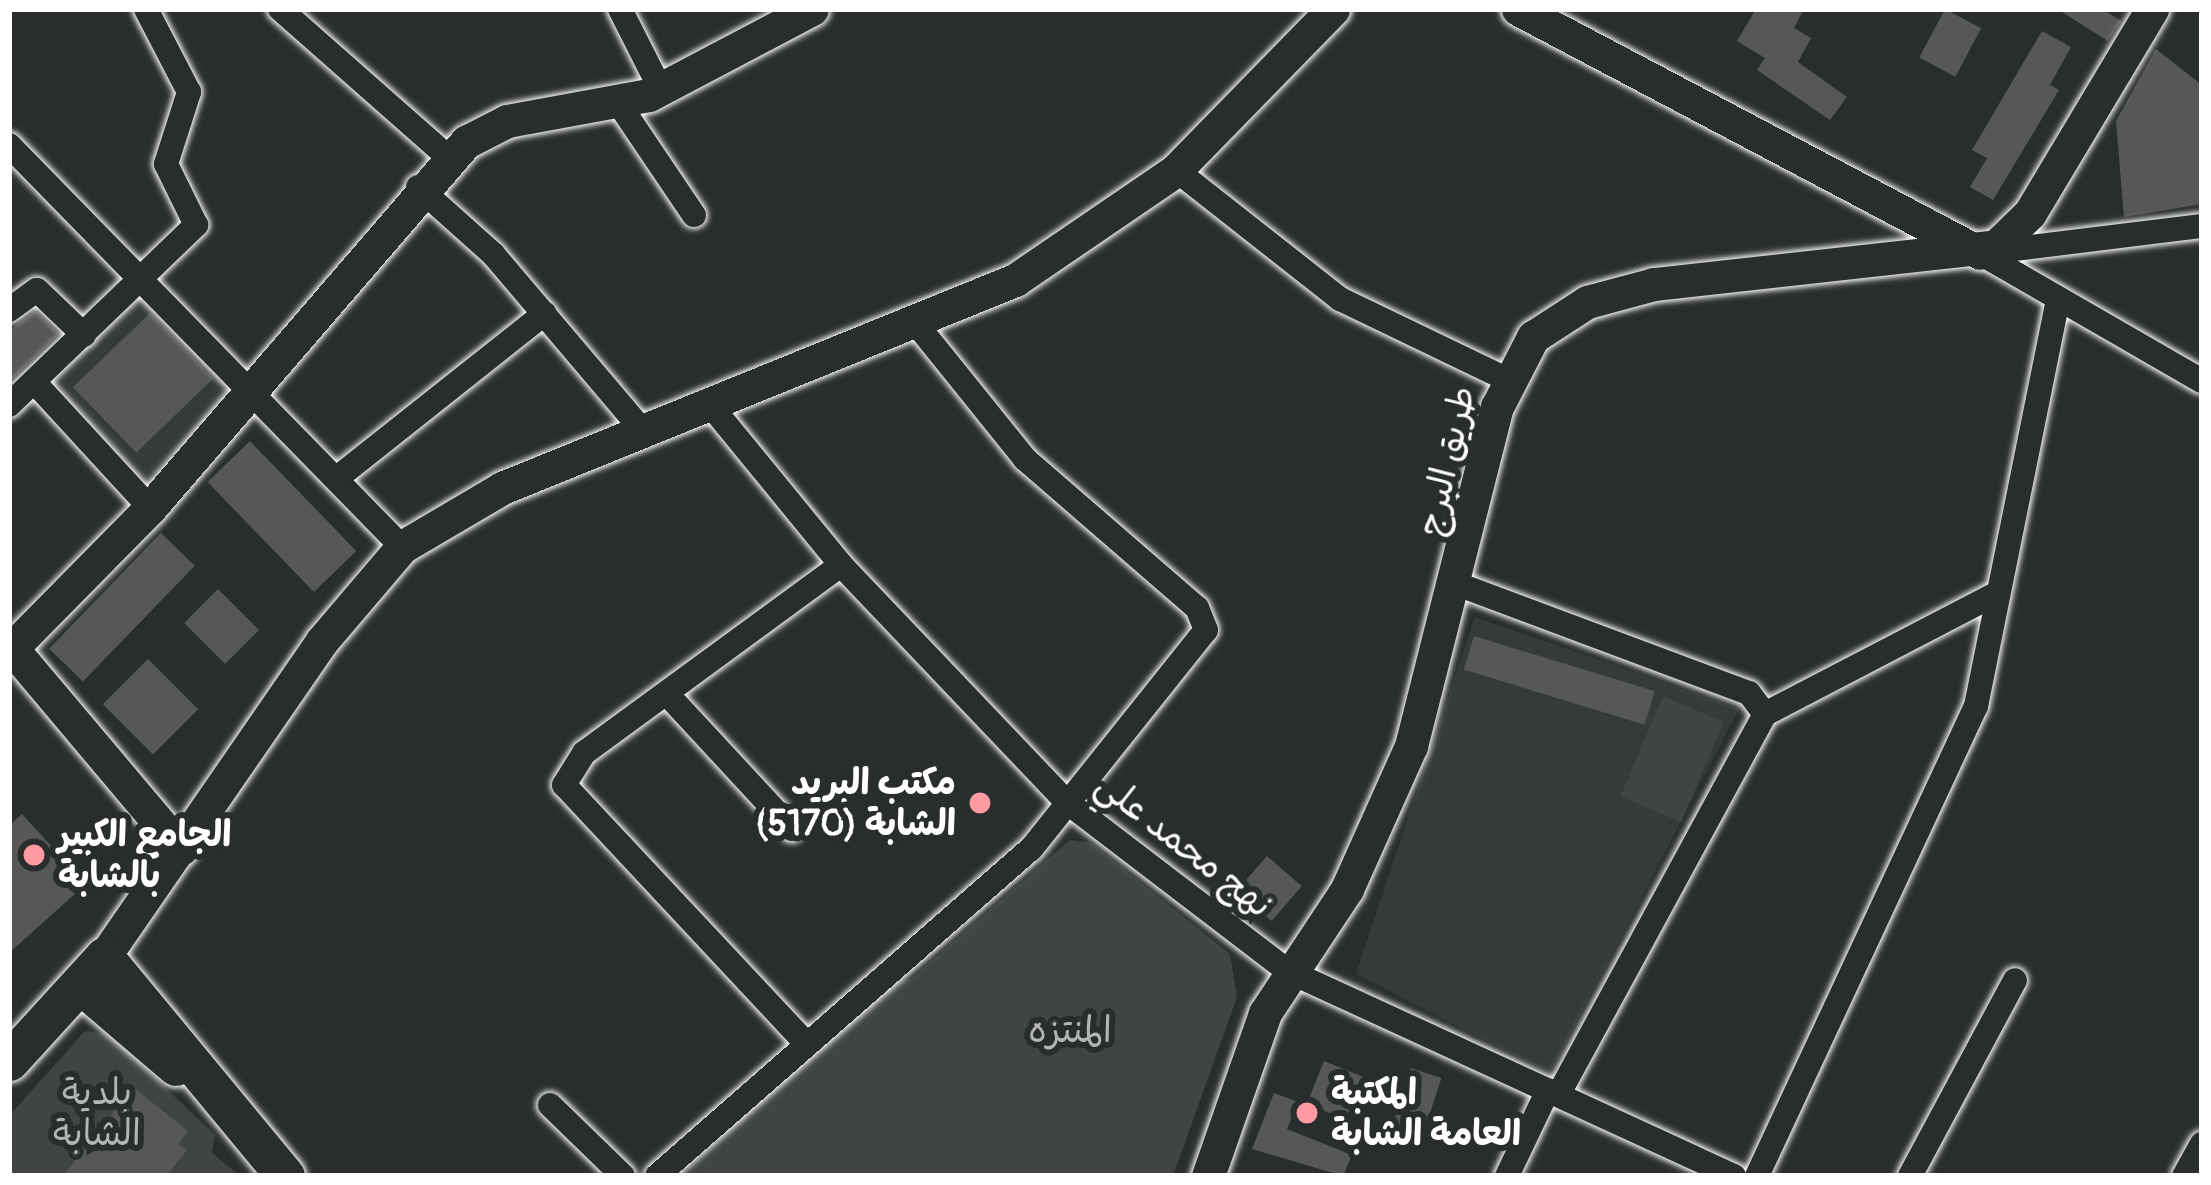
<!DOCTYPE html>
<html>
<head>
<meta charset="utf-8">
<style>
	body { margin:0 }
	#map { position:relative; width:2211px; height:1185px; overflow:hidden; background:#2a2d2e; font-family:Pangolin,"Playpen Sans Arabic",sans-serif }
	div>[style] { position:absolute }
	.built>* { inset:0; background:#373a3b; transform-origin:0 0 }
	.green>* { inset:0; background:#414445; transform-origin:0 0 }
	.building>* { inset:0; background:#555758; transform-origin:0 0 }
	.roads { filter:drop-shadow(0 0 3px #fff) drop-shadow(0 0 3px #fff) }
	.street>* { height:24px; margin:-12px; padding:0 12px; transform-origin:12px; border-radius:12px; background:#2a2d2e }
	.secondary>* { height:33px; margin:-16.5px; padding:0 16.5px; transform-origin:16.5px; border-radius:16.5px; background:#2a2d2e }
	.primary>* { height:39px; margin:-19.5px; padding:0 19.5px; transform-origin:19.5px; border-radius:19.5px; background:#2a2d2e }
	.dots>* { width:33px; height:33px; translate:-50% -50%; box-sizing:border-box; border:6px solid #2a2d2e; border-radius:50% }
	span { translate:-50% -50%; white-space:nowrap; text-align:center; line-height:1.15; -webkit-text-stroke:12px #2a2d2e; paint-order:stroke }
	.street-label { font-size:36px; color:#fff }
	.poi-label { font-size:36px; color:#fff; font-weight:700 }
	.right { translate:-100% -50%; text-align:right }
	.left { translate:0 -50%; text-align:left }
	.park-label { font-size:36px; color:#b3b4b5 }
	.frame { position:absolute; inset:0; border:12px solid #fff; pointer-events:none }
</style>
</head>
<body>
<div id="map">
	<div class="built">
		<i style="left:128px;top:282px;width:155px;height:151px;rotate:46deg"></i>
		<i style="clip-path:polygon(1475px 617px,1739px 709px,1550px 1073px,1356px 974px)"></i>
	</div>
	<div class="green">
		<i style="left:1663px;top:696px;width:66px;height:109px;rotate:23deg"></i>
		<i style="clip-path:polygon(1070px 840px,1091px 843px,1230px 954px,1237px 997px,1173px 1176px,680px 1176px,890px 981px,911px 979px)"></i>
		<i style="clip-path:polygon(85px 1031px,109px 1034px,215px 1135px,212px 1153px,240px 1176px,9px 1176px,9px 1116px)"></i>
	</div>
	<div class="building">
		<i style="clip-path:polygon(1756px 9px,1804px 9px,1794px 28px,1811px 38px,1798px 62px,1847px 97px,1830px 120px,1757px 70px,1765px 58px,1737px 41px)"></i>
		<i style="left:1945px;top:9px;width:41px;height:55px;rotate:28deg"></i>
		<i style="clip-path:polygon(2057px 9px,2102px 9px,2121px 21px,2108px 41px)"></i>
		<i style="clip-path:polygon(2042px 31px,2071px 47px,2050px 85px,2059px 90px,1993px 200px,1970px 187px,1987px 158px,1972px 150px)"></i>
		<i style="clip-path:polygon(2156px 49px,2202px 85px,2202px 204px,2124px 217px,2116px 121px)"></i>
		<i style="clip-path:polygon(35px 311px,59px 334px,9px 382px,9px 331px)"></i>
		<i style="left:150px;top:313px;width:91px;height:107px;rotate:46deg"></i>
		<i style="left:250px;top:441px;width:153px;height:59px;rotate:46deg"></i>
		<i style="left:161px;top:533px;width:47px;height:161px;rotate:44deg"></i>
		<i style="left:218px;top:589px;width:58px;height:48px;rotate:45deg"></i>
		<i style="left:1474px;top:636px;width:189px;height:35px;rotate:17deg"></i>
		<i style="left:148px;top:659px;width:71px;height:64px;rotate:45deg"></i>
		<i style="clip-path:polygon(22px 814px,86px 884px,9px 953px,9px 826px)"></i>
		<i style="left:1267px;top:856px;width:46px;height:46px;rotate:41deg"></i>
		<i style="left:1324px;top:1061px;width:42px;height:46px;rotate:22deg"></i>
		<i style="left:1411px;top:1068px;width:32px;height:68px;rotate:18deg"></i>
		<i style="clip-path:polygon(133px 1087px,188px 1131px,178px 1144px,187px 1150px,166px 1176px,63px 1176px)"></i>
		<i style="clip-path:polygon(1274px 1093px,1298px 1102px,1287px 1129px,1352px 1155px,1343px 1176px,1252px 1149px)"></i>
	</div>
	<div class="roads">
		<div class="street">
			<i style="left:280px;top:9px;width:224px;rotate:41.4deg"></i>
			<i style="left:620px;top:9px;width:91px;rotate:63.2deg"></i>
			<i style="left:619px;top:104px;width:134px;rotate:56deg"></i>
			<i style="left:9px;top:145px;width:562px;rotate:45.65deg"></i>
			<i style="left:1176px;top:170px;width:209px;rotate:38.2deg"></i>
			<i style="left:1340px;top:299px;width:184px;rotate:25.7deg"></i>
			<i style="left:418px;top:187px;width:101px;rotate:41.8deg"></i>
			<i style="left:493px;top:254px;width:231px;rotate:49.7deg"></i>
			<i style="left:1980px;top:253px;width:256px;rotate:30deg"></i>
			<i style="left:1982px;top:253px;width:222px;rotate:-7deg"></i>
			<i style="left:9px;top:310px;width:34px;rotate:-36deg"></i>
			<i style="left:37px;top:290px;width:65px;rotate:43.8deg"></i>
			<i style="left:37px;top:385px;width:167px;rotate:47.4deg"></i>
			<i style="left:9px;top:405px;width:260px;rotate:-43.9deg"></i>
			<i style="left:196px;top:225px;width:68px;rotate:-116.2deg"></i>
			<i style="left:166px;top:164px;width:76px;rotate:-72.3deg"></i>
			<i style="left:189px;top:92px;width:93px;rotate:-117.4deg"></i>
			<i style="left:711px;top:406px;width:205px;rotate:50.7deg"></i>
			<i style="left:841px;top:565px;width:329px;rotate:46.4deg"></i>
			<i style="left:1068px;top:803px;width:277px;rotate:37.4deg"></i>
			<i style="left:1288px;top:971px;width:491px;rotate:24.7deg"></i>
			<i style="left:337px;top:478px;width:265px;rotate:-38.4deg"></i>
			<i style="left:1457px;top:584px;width:312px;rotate:20.5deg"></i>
			<i style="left:1749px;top:693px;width:26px;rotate:53deg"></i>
			<i style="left:1765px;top:714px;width:432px;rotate:118.5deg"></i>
			<i style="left:667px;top:694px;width:184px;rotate:47.2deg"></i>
			<i style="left:1765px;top:714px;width:262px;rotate:-27.5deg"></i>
			<i style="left:802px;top:1039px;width:348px;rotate:-133.1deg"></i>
			<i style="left:564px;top:785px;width:38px;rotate:-58deg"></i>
			<i style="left:584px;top:753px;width:318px;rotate:-36.2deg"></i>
			<i style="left:550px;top:1105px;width:102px;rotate:44.2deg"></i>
			<i style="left:657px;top:1176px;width:497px;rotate:-41.2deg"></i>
			<i style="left:1031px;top:849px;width:280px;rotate:-51.4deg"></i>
			<i style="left:1206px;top:630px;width:24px;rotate:-112deg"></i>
			<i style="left:1197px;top:608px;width:228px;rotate:-139.1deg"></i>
			<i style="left:1025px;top:459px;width:169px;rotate:-128.8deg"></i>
			<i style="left:1507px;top:1176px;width:95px;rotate:-64.5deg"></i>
			<i style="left:1757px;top:1176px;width:519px;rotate:-65.02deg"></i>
			<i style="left:1976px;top:706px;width:414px;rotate:-78.6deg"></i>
			<i style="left:1910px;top:1176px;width:222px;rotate:-61.8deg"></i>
			<i style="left:2184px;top:1176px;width:37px;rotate:-61deg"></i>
		</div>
		<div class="secondary">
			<i style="left:1518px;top:9px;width:522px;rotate:27.84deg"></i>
			<i style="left:181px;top:849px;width:263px;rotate:-130.1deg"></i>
			<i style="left:12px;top:648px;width:197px;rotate:-45.4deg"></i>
			<i style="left:150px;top:508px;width:484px;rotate:-49.2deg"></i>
			<i style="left:466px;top:142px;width:46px;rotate:-27.1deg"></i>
			<i style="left:507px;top:121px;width:144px;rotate:-10.4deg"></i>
			<i style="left:649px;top:95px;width:184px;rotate:-27.8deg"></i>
			<i style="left:104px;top:957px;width:384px;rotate:-55.4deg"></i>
			<i style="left:322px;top:641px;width:123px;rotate:-49.6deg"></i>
			<i style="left:402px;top:547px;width:116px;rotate:-30.5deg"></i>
			<i style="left:502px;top:488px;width:554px;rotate:-22.07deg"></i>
			<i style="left:1015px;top:280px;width:195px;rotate:-34.3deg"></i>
			<i style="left:1176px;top:170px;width:225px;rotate:-45.7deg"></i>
			<i style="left:1208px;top:1176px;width:173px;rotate:-70.7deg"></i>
			<i style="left:1265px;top:1013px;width:149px;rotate:-56.5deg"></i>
			<i style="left:1347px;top:889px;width:157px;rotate:-65.9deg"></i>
			<i style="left:1411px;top:746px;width:350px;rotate:-75.8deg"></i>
			<i style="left:1497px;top:407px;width:79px;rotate:-62.8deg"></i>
			<i style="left:1533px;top:337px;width:64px;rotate:-32.9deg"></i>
			<i style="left:1587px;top:302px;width:69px;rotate:-15deg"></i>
			<i style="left:1654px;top:284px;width:344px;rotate:-6.3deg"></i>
			<i style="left:1996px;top:246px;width:47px;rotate:-44.1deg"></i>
			<i style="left:2030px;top:213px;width:238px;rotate:-59.1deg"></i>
		</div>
		<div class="primary">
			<i style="left:80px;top:984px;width:126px;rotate:40.5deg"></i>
			<i style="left:9px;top:1061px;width:141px;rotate:-47.6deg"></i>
			<i style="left:104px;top:957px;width:284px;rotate:50.4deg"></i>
		</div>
	</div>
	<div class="dots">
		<i style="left:980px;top:803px;background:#ff9aa2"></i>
		<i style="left:34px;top:855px;background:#ff9aa2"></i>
		<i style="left:1307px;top:1113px;background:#ff9aa2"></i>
	</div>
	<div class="street-label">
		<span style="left:1447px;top:461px;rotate:-77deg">طريق البرج</span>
		<span style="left:1184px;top:845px;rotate:38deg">نهج محمد علي</span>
	</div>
	<div class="poi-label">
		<span class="right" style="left:956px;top:803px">مكتب البريد<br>الشابة (5170)</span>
		<span class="left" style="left:58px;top:855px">الجامع الكبير<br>بالشابة</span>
		<span class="left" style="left:1331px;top:1113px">المكتبة<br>العامة الشابة</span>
	</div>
	<div class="park-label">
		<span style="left:1070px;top:1031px">المنتزه</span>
		<span style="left:97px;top:1113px">بلدية<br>الشابة</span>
	</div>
	<div class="frame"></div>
</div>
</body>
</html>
